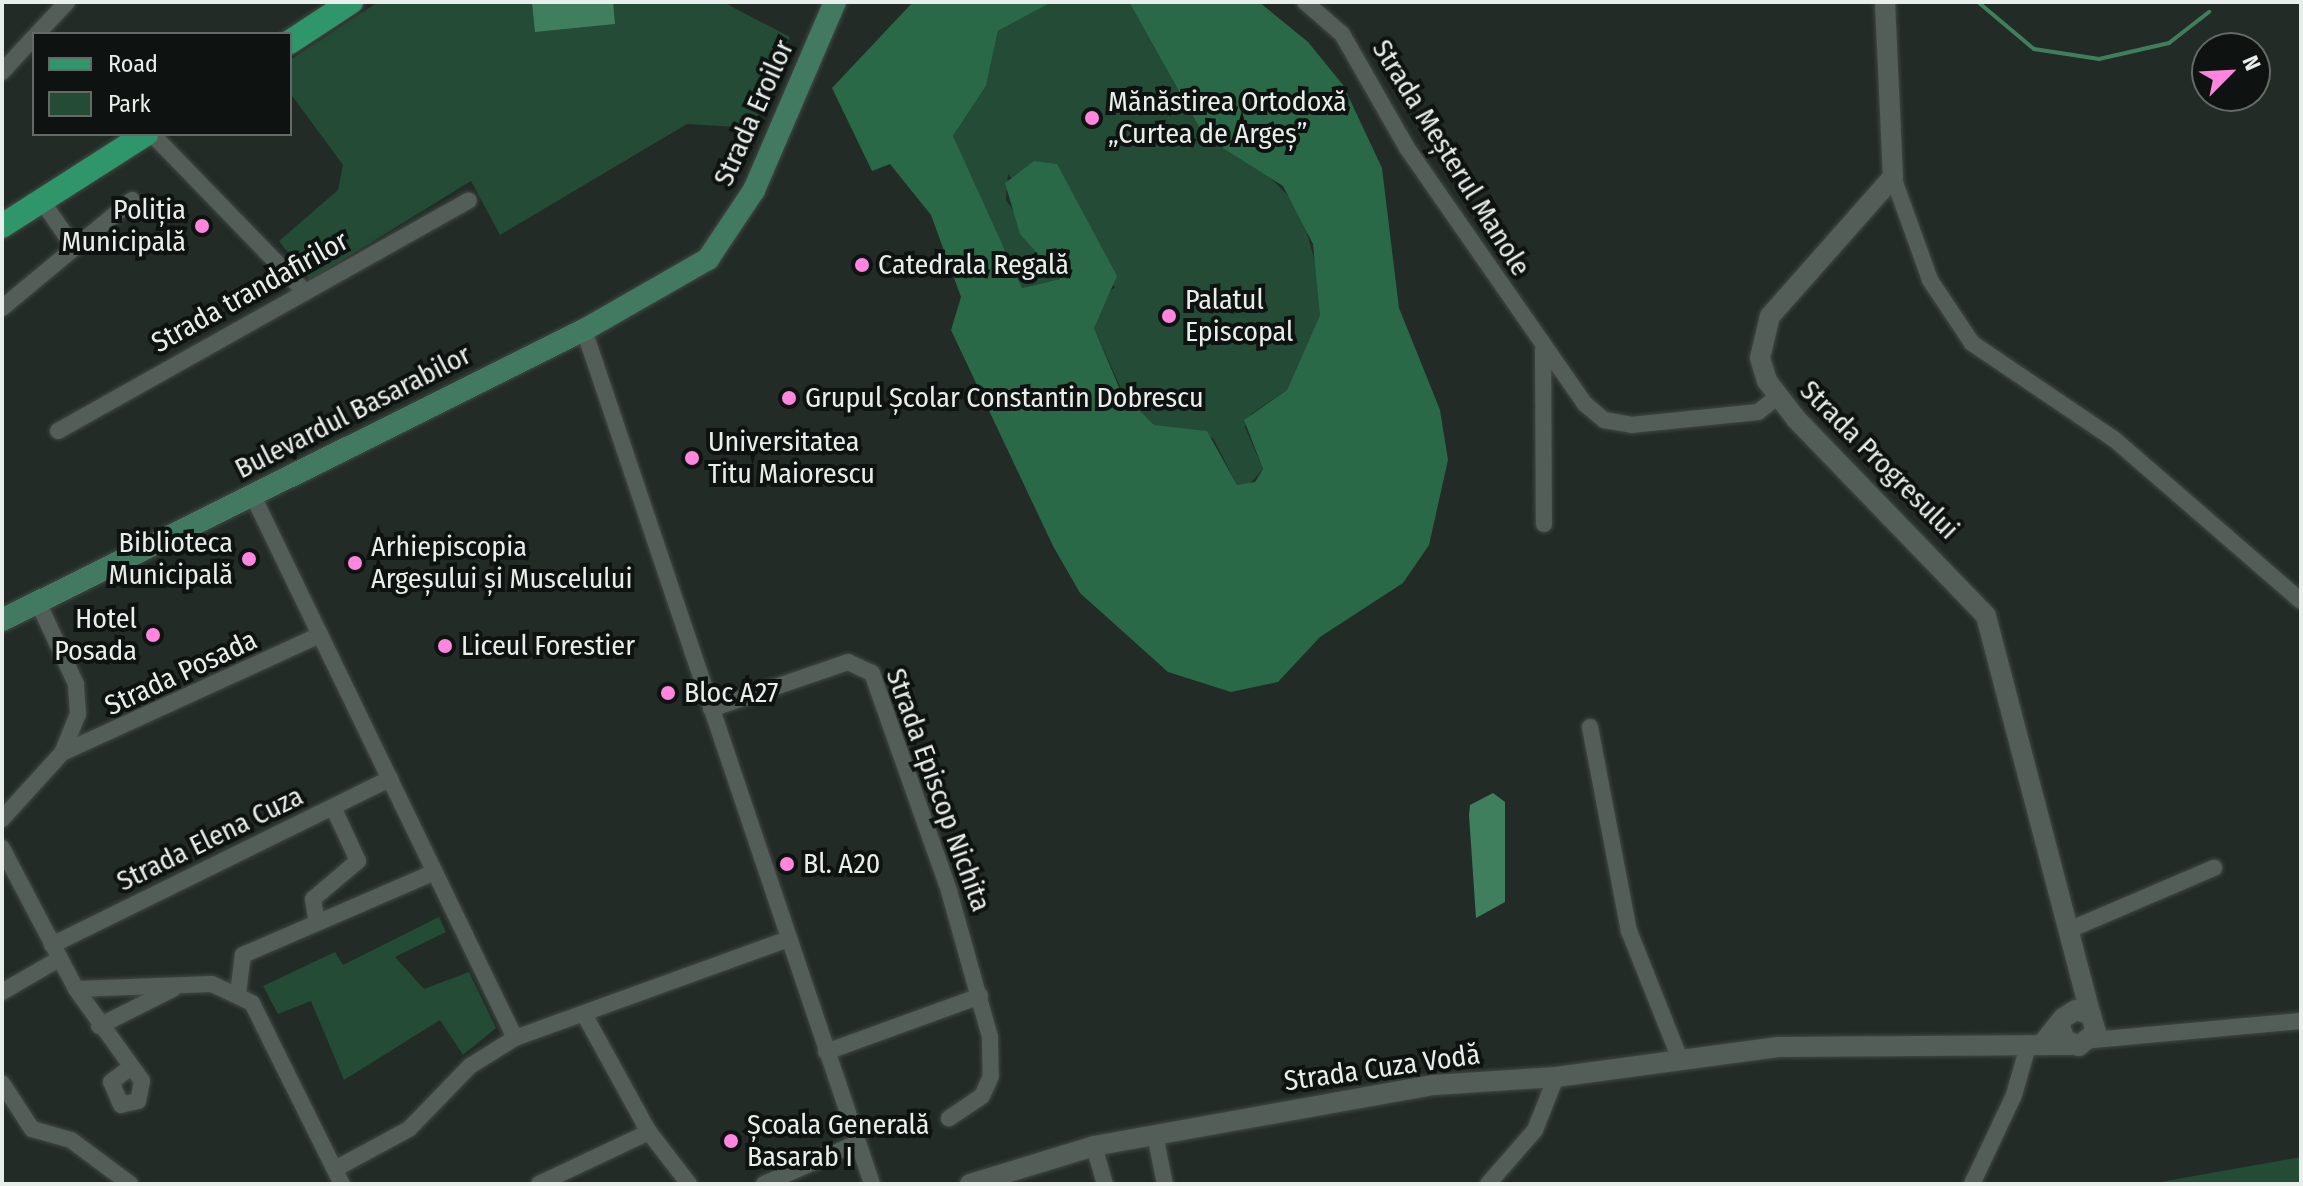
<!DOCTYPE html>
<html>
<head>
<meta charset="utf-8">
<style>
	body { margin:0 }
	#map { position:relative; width:2303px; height:1186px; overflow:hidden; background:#222b26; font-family:"Fira Sans Condensed",sans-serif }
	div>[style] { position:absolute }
	.green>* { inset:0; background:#234b35 }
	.forest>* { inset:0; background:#296948 }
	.water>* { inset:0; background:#407f5d }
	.stream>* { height:4px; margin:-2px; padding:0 2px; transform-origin:2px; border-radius:2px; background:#407f5d }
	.roads { filter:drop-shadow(0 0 2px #414844) drop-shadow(0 0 2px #414844) }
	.minor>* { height:16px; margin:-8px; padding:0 8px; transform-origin:8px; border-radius:8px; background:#545e58 }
	.tertiary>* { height:20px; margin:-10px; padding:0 10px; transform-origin:10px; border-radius:10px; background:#545e58 }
	.secondary>* { height:22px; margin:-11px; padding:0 11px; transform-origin:11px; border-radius:11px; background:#427a61 }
	.primary>* { height:24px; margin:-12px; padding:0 12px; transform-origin:12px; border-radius:12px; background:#2f956a }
	.dots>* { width:22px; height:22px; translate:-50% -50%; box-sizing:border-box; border:4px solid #0e1210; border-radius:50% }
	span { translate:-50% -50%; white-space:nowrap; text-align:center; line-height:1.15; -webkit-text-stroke:8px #0e1210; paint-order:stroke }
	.poi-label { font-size:28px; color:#e8eeea }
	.left { translate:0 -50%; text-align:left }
	.right { translate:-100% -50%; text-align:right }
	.street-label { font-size:28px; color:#e8eeea }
	.frame { position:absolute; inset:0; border:4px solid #e8eeea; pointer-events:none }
	.legend { position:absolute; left:32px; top:32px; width:260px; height:104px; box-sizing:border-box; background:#0e1210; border:2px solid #656a67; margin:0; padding:10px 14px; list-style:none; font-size:24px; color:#e8eeea }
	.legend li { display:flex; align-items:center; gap:16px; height:40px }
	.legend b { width:40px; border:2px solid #656a67 }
	.north { position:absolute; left:2191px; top:32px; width:80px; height:80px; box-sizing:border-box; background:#0e1210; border:2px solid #656a67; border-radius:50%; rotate:66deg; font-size:22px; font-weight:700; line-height:32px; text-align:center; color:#e8eeea }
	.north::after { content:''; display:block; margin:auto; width:28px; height:36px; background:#ff85df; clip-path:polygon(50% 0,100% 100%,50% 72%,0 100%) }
</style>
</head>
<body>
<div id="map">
	<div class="green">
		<i style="clip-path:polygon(378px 2px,723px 2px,790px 37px,754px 128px,687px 124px,500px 235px,471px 181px,310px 280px,279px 241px,338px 190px,343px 165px,290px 93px,290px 60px)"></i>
		<i style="clip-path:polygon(1052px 2px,1129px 2px,1204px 136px,1258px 165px,1300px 208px,1321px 283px,1320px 315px,1287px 390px,1251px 414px,1245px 427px,1263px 469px,1248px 486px,1237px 485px,1213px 438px,1154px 425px,1127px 402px,1094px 328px,1102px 298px,1115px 287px,1008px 174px,1006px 200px,1060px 279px,1021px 288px,1013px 279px,953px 136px,986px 86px,998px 31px)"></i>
		<i style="clip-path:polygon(439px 917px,446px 932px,395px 957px,424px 989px,469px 972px,496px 1028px,463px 1055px,440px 1020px,344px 1080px,311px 1001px,278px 1014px,263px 986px,335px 952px,343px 965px)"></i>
		<i style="clip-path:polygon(2301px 1157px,2301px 1184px,2149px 1184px)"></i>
	</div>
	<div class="forest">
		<i style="clip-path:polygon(913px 2px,1052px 2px,998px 31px,986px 86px,953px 136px,1022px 288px,1060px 279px,1020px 234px,1005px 183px,1034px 161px,1057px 164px,1117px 276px,1094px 328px,1121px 392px,1154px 425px,1207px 431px,1237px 485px,1255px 482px,1263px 469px,1244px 420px,1287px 390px,1320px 315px,1313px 244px,1283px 186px,1204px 136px,1129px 2px,1259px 2px,1308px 42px,1343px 85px,1382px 168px,1399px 308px,1440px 410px,1448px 460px,1429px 545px,1403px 583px,1320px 637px,1278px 682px,1231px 692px,1168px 672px,1080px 593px,1053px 546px,951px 330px,961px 297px,931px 215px,890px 164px,872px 171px,832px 88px)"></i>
	</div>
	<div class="water">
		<i style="clip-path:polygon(532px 2px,613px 2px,615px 24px,535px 32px)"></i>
		<i style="clip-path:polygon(1493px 793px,1505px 802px,1505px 902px,1476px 918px,1469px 815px,1470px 805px)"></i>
	</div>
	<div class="stream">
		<i style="left:1978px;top:2px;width:73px;rotate:40deg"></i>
		<i style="left:2034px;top:49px;width:66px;rotate:8.7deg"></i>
		<i style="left:2099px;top:59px;width:72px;rotate:-12.9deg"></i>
		<i style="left:2169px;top:43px;width:51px;rotate:-37.8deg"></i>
	</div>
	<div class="roads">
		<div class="minor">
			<i style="left:1305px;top:2px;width:49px;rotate:40.9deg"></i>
			<i style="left:1342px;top:34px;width:131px;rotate:60.3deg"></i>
			<i style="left:1407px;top:148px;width:312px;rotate:55.2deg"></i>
			<i style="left:1585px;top:404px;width:25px;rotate:40deg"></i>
			<i style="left:1604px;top:420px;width:27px;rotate:10deg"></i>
			<i style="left:1631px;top:425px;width:128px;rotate:-5.8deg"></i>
			<i style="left:1758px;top:412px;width:24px;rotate:-38deg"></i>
			<i style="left:37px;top:34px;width:44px;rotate:-46.8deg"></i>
			<i style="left:2px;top:72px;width:47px;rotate:-47.6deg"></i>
			<i style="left:152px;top:134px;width:220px;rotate:45.9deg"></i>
			<i style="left:1893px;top:177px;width:109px;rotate:70.2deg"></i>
			<i style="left:1930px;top:280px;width:76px;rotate:56.3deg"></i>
			<i style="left:1972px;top:343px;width:171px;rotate:34.1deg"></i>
			<i style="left:2114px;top:439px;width:247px;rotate:40.9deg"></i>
			<i style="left:42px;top:201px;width:55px;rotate:55.4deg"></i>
			<i style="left:2px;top:308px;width:169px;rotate:-39.7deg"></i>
			<i style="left:584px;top:330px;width:901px;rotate:71.36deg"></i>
			<i style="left:1543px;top:350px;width:174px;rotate:89.7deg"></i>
			<i style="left:58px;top:431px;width:471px;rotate:-29.3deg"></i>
			<i style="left:253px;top:496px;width:602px;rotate:64.2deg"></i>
			<i style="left:711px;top:709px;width:145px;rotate:-18.9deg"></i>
			<i style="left:848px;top:662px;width:26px;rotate:25deg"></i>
			<i style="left:872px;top:673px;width:231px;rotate:70.5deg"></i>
			<i style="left:949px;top:891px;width:152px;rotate:74.3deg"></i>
			<i style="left:990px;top:1037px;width:39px;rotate:89deg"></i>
			<i style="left:991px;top:1076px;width:22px;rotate:114deg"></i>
			<i style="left:982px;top:1096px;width:40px;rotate:146deg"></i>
			<i style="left:1590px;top:727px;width:208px;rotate:79.2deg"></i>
			<i style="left:1629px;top:931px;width:138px;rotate:68.3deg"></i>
			<i style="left:62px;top:753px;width:284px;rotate:-24.6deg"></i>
			<i style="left:2px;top:819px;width:89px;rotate:-47.7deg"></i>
			<i style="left:62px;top:753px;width:42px;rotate:-67.7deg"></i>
			<i style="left:78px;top:714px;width:30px;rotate:-94deg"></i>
			<i style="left:76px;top:684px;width:90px;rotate:-114.9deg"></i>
			<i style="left:2px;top:848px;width:159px;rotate:62.3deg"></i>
			<i style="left:76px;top:989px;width:113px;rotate:54.3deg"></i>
			<i style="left:142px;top:1081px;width:20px;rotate:101deg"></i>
			<i style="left:138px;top:1101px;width:17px;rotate:167deg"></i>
			<i style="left:121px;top:1105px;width:25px;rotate:-113deg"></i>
			<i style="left:111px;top:1082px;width:21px;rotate:-37deg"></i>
			<i style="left:316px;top:918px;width:19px;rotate:-99deg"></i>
			<i style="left:313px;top:899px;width:59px;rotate:-40.2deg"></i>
			<i style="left:358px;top:861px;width:57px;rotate:-114.8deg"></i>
			<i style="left:2069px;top:930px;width:158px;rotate:-23.2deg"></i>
			<i style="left:52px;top:945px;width:377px;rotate:-26.2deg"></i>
			<i style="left:76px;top:989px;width:136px;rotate:-2.1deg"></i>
			<i style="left:212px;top:984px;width:44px;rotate:25.4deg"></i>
			<i style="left:252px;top:1003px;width:202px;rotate:63.6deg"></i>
			<i style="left:2px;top:992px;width:66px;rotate:-30.1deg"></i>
			<i style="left:238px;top:994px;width:39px;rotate:-83deg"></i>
			<i style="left:243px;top:955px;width:209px;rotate:-23.4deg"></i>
			<i style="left:584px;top:1014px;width:135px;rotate:61.2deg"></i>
			<i style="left:649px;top:1132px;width:66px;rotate:52.4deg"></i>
			<i style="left:99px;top:1026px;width:83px;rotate:-26.6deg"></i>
			<i style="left:2092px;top:1040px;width:210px;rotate:-5.2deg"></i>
			<i style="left:826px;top:1052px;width:164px;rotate:-20deg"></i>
			<i style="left:2px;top:1083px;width:55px;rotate:56.9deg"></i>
			<i style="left:32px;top:1129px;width:41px;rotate:15.8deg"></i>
			<i style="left:71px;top:1140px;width:74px;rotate:36.7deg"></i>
			<i style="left:1155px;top:1135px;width:50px;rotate:78.5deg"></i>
			<i style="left:1094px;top:1146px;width:40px;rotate:74deg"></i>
			<i style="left:335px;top:1169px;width:84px;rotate:-28.4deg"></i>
			<i style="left:409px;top:1129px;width:88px;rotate:-45.9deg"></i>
			<i style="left:470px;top:1066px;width:53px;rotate:-31.9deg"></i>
			<i style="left:515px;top:1038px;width:290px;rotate:-19.9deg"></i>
			<i style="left:539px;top:1184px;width:122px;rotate:-25.3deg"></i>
			<i style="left:764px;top:1184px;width:102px;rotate:-23.8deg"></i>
			<i style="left:1488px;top:1184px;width:72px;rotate:-49deg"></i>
			<i style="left:1535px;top:1130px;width:57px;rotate:-68.4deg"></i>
			<i style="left:1972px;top:1184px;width:98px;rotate:-64.7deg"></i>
			<i style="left:2014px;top:1095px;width:51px;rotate:-74.1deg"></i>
		</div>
		<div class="tertiary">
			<i style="left:1885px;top:2px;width:175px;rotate:87.4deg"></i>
			<i style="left:1893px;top:177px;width:186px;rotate:131.5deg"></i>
			<i style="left:1770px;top:316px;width:43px;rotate:103.4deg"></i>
			<i style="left:1760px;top:358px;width:24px;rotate:73deg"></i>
			<i style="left:1767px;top:381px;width:49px;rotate:52.4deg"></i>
			<i style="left:1797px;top:420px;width:272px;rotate:46deg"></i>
			<i style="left:1986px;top:616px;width:413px;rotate:75.3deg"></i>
			<i style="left:2043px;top:1043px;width:32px;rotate:-51deg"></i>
			<i style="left:2063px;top:1018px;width:15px;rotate:-32deg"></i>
			<i style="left:2076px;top:1010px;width:16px;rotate:18deg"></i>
			<i style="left:2091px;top:1015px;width:18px;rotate:74deg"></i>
			<i style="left:2096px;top:1032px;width:22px;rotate:141deg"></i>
			<i style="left:2079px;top:1046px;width:15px;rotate:-157deg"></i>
			<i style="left:2065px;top:1040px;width:15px;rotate:-110deg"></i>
			<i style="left:970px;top:1184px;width:130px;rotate:-17deg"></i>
			<i style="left:1094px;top:1146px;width:345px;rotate:-10.2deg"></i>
			<i style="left:1434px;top:1085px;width:122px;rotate:-3.8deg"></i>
			<i style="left:1556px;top:1077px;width:224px;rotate:-7.7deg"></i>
			<i style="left:1778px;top:1047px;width:293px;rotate:-0.4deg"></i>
		</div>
		<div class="secondary">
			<i style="left:2px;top:620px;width:650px;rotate:-26.49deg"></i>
			<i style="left:584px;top:330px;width:143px;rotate:-29.8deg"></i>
			<i style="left:708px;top:259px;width:83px;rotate:-56.3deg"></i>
			<i style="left:754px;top:190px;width:205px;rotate:-66.7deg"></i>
		</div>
		<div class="primary">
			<i style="left:290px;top:42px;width:73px;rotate:-33.3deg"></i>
			<i style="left:2px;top:226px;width:171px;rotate:-32.6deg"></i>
		</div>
	</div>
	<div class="dots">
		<i style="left:1092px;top:118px;background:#ff85df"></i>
		<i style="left:202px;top:226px;background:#ff85df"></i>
		<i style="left:862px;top:265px;background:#ff85df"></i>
		<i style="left:1169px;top:316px;background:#ff85df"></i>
		<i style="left:789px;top:398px;background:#ff85df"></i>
		<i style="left:692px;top:458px;background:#ff85df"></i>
		<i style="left:249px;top:559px;background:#ff85df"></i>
		<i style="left:355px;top:563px;background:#ff85df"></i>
		<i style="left:153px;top:635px;background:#ff85df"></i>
		<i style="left:445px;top:646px;background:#ff85df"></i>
		<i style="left:668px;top:693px;background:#ff85df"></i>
		<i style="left:787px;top:864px;background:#ff85df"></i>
		<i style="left:731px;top:1141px;background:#ff85df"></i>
	</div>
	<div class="poi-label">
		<span class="left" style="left:1108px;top:118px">Mănăstirea Ortodoxă<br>„Curtea de Argeș”</span>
		<span class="right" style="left:186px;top:226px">Poliția<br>Municipală</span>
		<span class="left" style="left:878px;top:265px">Catedrala Regală</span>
		<span class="left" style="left:1185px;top:316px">Palatul<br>Episcopal</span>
		<span class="left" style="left:805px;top:398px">Grupul Școlar Constantin Dobrescu</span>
		<span class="left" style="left:708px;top:458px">Universitatea<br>Titu Maiorescu</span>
		<span class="right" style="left:233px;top:559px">Biblioteca<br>Municipală</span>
		<span class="left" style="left:371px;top:563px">Arhiepiscopia<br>Argeșului și Muscelului</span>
		<span class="right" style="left:137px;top:635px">Hotel<br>Posada</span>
		<span class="left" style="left:461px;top:646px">Liceul Forestier</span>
		<span class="left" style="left:684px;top:693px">Bloc A27</span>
		<span class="left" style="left:803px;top:864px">Bl. A20</span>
		<span class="left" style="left:747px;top:1141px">Școala Generală<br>Basarab I</span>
	</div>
	<div class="street-label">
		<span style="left:754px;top:113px;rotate:-66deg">Strada Eroilor</span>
		<span style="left:1451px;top:158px;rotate:58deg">Strada Meșterul Manole</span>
		<span style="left:250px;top:292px;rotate:-29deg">Strada trandafirilor</span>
		<span style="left:353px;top:412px;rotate:-27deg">Bulevardul Basarabilor</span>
		<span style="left:1879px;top:460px;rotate:45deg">Strada Progresului</span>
		<span style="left:181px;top:673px;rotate:-25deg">Strada Posada</span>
		<span style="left:938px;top:790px;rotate:70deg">Strada Episcop Nichita</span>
		<span style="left:210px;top:839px;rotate:-26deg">Strada Elena Cuza</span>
		<span style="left:1382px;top:1068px;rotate:-8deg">Strada Cuza Vodă</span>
	</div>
	<div class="frame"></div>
	<ul class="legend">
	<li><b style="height:10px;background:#2f956a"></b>Road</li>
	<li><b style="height:22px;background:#234b35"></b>Park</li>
	</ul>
	<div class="north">N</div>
</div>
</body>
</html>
